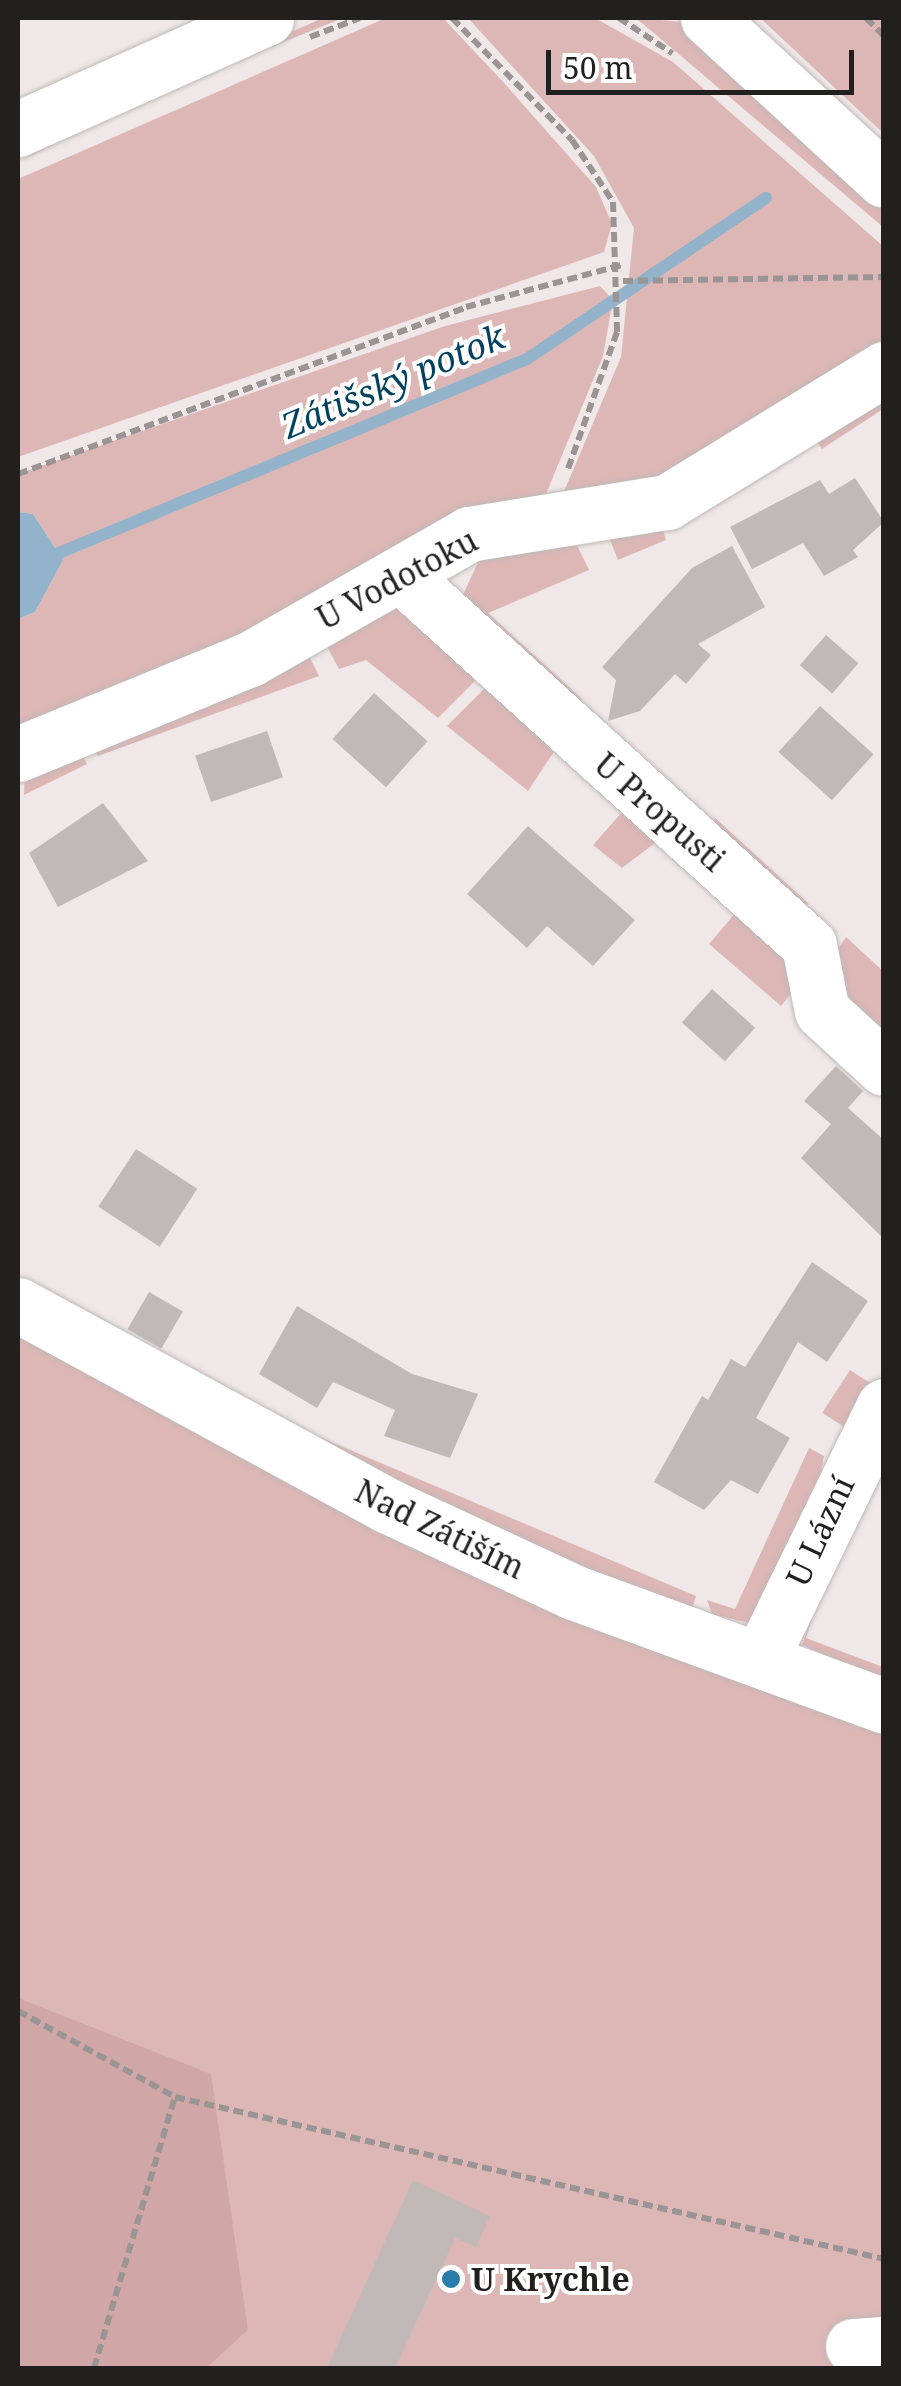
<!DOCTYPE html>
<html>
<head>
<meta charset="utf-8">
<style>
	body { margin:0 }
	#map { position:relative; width:901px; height:2386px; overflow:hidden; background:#f0e8e8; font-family:"Noto Serif",serif }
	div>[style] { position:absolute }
	.green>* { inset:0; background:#dcb7b6; transform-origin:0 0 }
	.forest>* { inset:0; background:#d0a7a6 }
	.water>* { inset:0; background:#92b3c9 }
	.stream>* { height:12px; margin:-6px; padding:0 6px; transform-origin:6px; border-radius:6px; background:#92b3c9 }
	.building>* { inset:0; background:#c0b9b8; transform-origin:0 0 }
	.path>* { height:6px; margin-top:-3px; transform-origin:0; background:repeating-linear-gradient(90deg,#9a9494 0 10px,transparent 0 15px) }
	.roads { filter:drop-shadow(0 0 2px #bfb8b7) drop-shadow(0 0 2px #bfb8b7) }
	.minor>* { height:55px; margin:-27.5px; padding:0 27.5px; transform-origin:27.5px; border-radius:27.5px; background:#fff }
	.dots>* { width:28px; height:28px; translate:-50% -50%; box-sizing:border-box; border:5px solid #fff; border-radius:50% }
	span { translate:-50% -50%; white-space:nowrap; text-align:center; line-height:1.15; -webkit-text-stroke:8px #fff; paint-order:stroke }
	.street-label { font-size:32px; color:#221f1f }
	.poi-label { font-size:32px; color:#221f1f; font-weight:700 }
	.left { translate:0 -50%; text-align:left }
	.water-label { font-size:35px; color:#024261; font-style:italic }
	.frame { position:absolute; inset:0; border:20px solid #221f1f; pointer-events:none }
	.scale { position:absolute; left:546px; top:50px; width:308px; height:45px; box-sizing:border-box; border:5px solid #221f1f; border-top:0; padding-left:12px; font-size:30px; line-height:35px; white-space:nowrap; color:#221f1f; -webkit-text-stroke:8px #fff; paint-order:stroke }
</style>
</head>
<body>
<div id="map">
	<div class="green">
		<i style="clip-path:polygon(323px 18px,343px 18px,130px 104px,18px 163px,91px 119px)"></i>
		<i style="clip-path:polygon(386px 18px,443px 18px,505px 84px,596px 187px,612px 224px,604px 252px,18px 457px,18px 179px)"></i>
		<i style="clip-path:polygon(468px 18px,595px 18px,673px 62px,883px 246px,883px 353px,697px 469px,557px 508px,621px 357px,634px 228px,594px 156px)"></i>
		<i style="clip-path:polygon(636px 18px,684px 22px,883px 210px,883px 227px)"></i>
		<i style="clip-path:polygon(760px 18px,883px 18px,883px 133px)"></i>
		<i style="clip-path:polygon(600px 286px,613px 300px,603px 356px,539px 511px,18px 736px,18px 619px,35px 612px,63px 560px,33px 514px,18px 512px,18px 474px,445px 326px)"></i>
		<i style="clip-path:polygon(883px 387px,883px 409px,822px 449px,811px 432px)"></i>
		<i style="clip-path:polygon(659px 518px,666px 540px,618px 560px,608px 535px)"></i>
		<i style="clip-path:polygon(572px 535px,589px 570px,488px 613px,582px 699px,577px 708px,462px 597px,484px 549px)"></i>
		<i style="clip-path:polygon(381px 604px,401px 608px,477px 679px,438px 718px,366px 660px,339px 669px,325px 643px)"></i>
		<i style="clip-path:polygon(309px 656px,319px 676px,98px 756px,93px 749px)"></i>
		<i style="clip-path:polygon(486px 687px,555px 750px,528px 791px,447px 726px)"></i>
		<i style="clip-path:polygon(76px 743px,87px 764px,24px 795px,25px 771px)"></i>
		<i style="clip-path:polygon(623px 811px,663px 837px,622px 868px,593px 845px)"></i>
		<i style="clip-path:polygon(715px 818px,808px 903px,804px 909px,710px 829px)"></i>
		<i style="clip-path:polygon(738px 910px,792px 941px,798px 985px,781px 1006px,709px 944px)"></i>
		<i style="clip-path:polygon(846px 937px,883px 971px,883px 1042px,841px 1003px,835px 953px)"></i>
		<i style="clip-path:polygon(18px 1324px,883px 1733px,883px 2368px,207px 2368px,248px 2330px,41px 2012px,18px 1998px)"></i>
		<i style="left:850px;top:1370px;width:30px;height:51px;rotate:33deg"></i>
		<i style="clip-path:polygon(227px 1398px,696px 1596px,692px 1609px,556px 1564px)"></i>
		<i style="clip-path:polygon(809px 1448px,824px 1456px,816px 1497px,749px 1623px,712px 1614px,707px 1600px,735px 1609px)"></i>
		<i style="clip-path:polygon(816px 1605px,806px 1638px,883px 1667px,883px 1681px,802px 1645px)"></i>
	</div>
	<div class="forest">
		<i style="clip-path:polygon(18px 1998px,211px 2074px,248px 2330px,207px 2368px,18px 2368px)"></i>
	</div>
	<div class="water">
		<i style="clip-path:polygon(18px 512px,33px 514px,63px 560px,35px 612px,18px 619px)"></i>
	</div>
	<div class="stream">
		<i style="left:18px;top:570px;width:551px;rotate:-22.52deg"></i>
		<i style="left:527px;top:359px;width:288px;rotate:-34deg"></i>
	</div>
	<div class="building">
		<i style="clip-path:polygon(855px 478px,884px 522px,853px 550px,858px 557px,824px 576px,803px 543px,752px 569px,730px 527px,820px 480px,829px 494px)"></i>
		<i style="clip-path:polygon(732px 546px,765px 607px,698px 644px,711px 655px,686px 684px,675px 674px,640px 711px,608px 721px,616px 680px,602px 667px,692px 568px)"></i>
		<i style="left:826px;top:635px;width:43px;height:40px;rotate:41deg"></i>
		<i style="left:374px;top:693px;width:72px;height:62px;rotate:42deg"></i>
		<i style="left:820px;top:706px;width:72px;height:62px;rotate:42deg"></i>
		<i style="left:267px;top:731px;width:49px;height:76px;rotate:71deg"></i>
		<i style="clip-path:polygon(103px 803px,148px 861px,58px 907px,29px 853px)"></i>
		<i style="clip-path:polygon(528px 826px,635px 920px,593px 966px,547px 926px,527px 948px,467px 894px)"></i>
		<i style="left:712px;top:989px;width:58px;height:45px;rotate:42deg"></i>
		<i style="clip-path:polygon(836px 1066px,863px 1091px,848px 1108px,884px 1140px,884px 1239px,801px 1158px,831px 1124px,804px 1101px)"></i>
		<i style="left:136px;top:1149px;width:73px;height:69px;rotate:33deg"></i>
		<i style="clip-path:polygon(812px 1262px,868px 1301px,827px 1362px,798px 1342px,756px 1418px,790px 1438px,758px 1494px,731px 1480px,704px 1510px,654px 1482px,702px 1396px,708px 1400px,731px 1359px,745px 1367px)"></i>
		<i style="left:149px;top:1292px;width:39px;height:43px;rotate:30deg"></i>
		<i style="clip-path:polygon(297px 1306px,412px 1374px,478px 1394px,450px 1458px,384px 1436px,395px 1410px,333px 1382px,317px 1408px,259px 1374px)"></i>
		<i style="clip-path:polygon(413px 2180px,490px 2216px,476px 2247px,455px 2238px,395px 2368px,327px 2368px)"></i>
	</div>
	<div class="path">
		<i style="left:452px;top:18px;width:171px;rotate:45.5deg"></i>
		<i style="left:572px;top:140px;width:74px;rotate:56.5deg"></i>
		<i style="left:613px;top:202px;width:130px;rotate:88.2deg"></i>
		<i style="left:617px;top:332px;width:145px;rotate:109.7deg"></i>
		<i style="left:619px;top:18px;width:64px;rotate:33.4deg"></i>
		<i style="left:866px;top:18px;width:25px;rotate:45deg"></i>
		<i style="left:310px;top:37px;width:53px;rotate:-20.8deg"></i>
		<i style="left:623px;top:281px;width:261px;rotate:-0.9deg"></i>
		<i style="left:18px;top:474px;width:478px;rotate:-20.4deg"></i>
		<i style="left:466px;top:307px;width:162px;rotate:-15.1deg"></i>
		<i style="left:18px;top:2011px;width:179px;rotate:28.7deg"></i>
		<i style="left:175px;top:2097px;width:727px;rotate:12.87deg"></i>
		<i style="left:94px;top:2368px;width:283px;rotate:-73.4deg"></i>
	</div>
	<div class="roads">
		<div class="minor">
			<i style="left:708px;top:18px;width:239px;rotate:42.6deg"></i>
			<i style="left:18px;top:129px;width:272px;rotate:-24.1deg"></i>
			<i style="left:402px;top:576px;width:549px;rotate:42.2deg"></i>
			<i style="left:809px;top:945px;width:67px;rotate:78.9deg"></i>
			<i style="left:822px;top:1011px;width:84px;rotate:42.6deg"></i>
			<i style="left:18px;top:754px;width:251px;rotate:-22.3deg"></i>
			<i style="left:250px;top:659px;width:252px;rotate:-29.7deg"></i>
			<i style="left:469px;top:534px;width:201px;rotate:-9.2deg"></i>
			<i style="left:667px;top:502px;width:255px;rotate:-31.5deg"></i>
			<i style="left:18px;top:1305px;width:421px;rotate:28.5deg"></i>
			<i style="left:388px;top:1506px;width:204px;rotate:24.9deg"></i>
			<i style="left:573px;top:1592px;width:331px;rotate:20.1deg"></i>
			<i style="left:761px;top:1658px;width:280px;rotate:-64deg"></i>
			<i style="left:853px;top:2346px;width:31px;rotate:-4deg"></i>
		</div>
	</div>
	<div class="dots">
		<i style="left:451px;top:2279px;background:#297dad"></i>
	</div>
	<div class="street-label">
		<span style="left:397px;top:579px;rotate:-28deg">U Vodotoku</span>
		<span style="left:660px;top:812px;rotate:41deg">U Propusti</span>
		<span style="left:440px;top:1529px;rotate:26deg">Nad Zátiším</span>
		<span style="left:820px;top:1531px;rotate:-65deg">U Lázní</span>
	</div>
	<div class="poi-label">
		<span class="left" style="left:471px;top:2279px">U Krychle</span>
	</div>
	<div class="water-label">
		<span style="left:393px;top:381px;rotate:-23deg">Zátišský potok</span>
	</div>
	<div class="frame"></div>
	<div class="scale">50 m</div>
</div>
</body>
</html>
